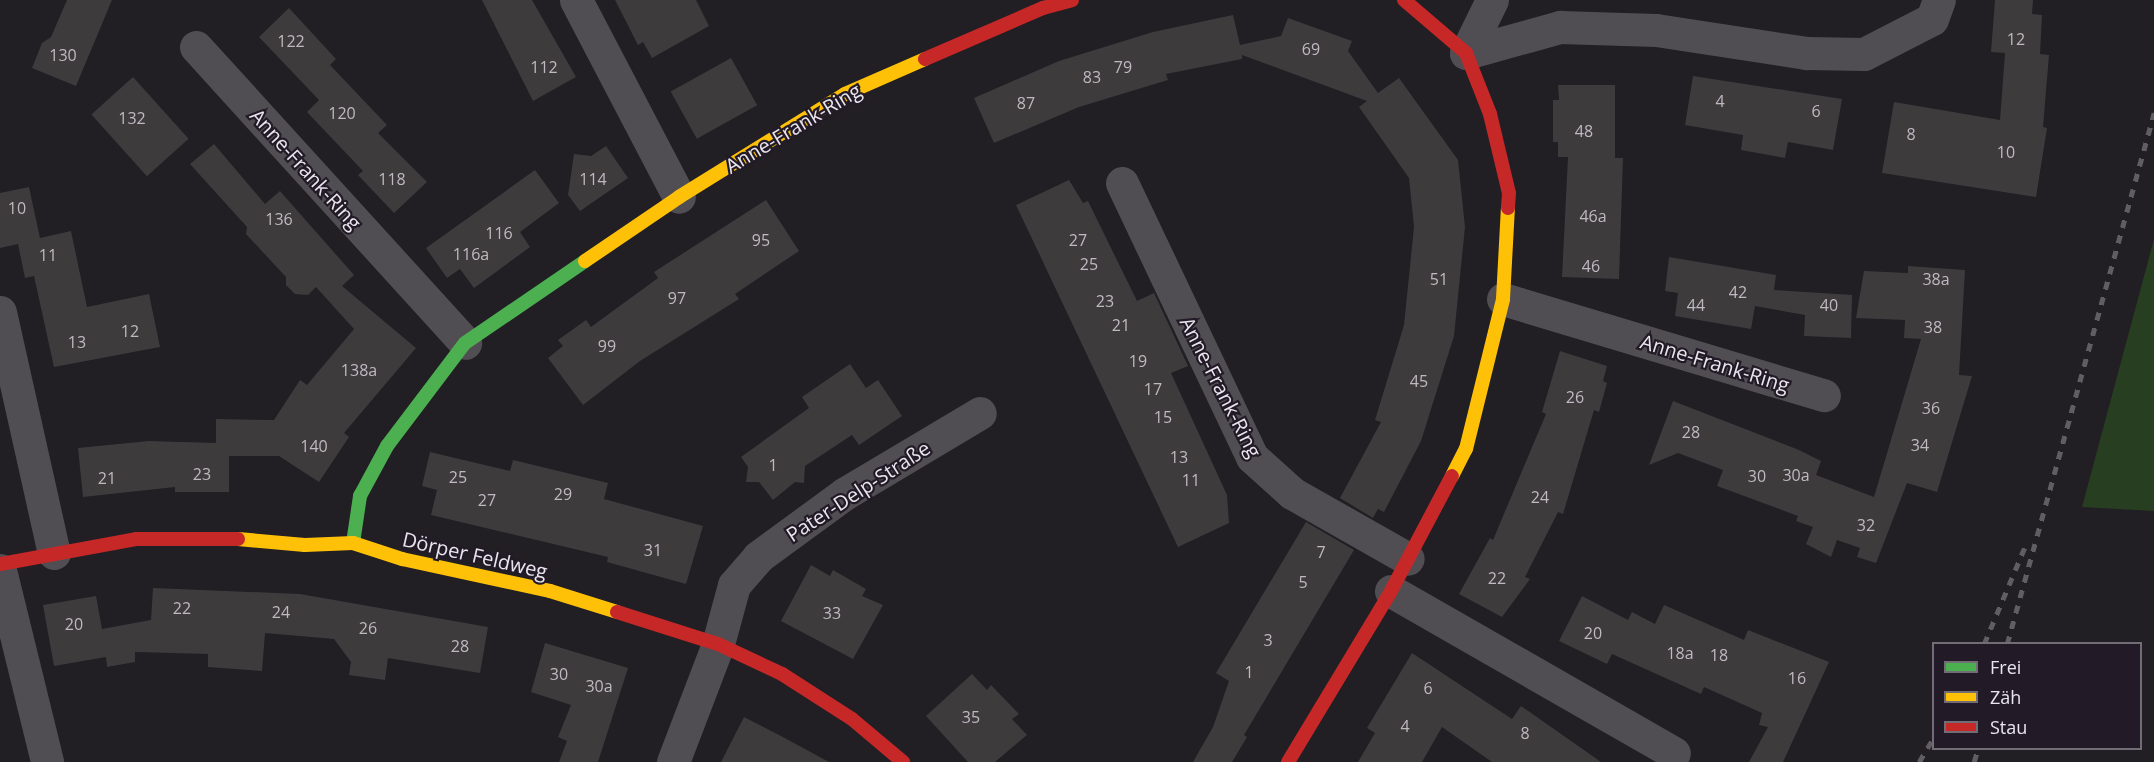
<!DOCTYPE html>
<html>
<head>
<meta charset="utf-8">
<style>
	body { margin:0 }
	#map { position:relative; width:2154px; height:762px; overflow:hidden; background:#211e24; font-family:"Open Sans",sans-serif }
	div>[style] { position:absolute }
	.green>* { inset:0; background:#283e20 }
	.building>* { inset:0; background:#3e3b3d; transform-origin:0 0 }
	.street>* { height:33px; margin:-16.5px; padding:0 16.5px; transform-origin:16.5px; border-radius:16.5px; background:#514e53 }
	.fast>* { height:14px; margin:-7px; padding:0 7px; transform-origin:7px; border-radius:7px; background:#4caf50 }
	.slow>* { height:14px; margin:-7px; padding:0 7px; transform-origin:7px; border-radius:7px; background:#ffc107 }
	.jam>* { height:14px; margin:-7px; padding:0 7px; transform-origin:7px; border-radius:7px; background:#c62828 }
	.rail>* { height:4.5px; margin-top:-2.25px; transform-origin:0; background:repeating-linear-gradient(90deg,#615e63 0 8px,transparent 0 16px) }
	span { translate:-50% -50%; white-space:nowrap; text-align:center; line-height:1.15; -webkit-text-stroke:4.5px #221b27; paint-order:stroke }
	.number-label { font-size:16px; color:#bfbac1 }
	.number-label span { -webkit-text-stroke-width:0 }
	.street-label { font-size:20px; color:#eae5ed }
	.legend { position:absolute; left:1932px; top:642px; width:210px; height:108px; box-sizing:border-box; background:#221b27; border:2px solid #726c76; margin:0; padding:8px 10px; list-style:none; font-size:18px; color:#eae5ed }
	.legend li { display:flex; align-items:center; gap:12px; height:30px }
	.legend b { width:30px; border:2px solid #726c76 }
</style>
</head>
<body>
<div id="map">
	<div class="green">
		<i style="clip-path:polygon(2154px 239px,2154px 511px,2082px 507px)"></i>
	</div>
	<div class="building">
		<i style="clip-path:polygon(67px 0,112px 0,76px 86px,32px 68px,42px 43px,51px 37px)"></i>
		<i style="clip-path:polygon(482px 0,532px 0,576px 77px,533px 101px)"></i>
		<i style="clip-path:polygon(615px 0,696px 0,709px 26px,652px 58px,643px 42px,638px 45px)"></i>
		<i style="clip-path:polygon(1995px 0,2033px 0,2032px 14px,2042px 15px,2040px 54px,2049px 55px,2043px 127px,2047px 128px,2036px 197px,1882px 173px,1894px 102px,2000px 120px,2005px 53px,1991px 52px)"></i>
		<i style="clip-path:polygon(289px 8px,336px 59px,330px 65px,387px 125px,378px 133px,427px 182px,394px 213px,358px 175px,363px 171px,307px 112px,319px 100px,259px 37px)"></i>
		<i style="clip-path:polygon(1233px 15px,1240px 45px,1281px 36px,1288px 18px,1352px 41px,1348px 51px,1378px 93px,1399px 78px,1458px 160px,1465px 227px,1454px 336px,1421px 441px,1384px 512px,1378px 509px,1373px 518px,1340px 498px,1381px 422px,1375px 420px,1404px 325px,1414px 227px,1409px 178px,1359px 107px,1367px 101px,1242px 55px,1242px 59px,1166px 74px,1168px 80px,1079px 107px,994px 143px,974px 98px,1059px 61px,1153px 32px)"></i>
		<i style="left:731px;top:58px;width:54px;height:69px;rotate:61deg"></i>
		<i style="clip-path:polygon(1693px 76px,1842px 99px,1833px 150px,1788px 142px,1785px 158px,1741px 150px,1743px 135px,1685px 125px)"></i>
		<i style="left:133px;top:77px;width:83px;height:56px;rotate:48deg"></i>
		<i style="clip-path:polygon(1558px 85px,1615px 85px,1615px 158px,1623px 158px,1619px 279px,1562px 277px,1568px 157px,1558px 157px,1558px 142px,1553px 142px,1553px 100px,1559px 100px)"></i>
		<i style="clip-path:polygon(214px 144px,265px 204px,280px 191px,354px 275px,342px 286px,416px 348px,344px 433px,349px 437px,319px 482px,279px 456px,229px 456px,229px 492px,175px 492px,175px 487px,83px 497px,78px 448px,149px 441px,216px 443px,216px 419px,274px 420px,300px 380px,307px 385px,354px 329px,316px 287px,308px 295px,295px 294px,286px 285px,286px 277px,246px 234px,247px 227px,190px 164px)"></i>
		<i style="clip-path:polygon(606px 146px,628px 178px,580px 211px,568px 195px,574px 154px,591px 156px)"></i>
		<i style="clip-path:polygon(535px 170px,559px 203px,520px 232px,530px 247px,474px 288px,460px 269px,447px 278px,426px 248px)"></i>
		<i style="clip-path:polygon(1069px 180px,1083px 203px,1088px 201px,1137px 301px,1154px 293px,1188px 366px,1171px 373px,1227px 495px,1229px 523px,1178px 547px,1016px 205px)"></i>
		<i style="clip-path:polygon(29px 187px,40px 238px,71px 231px,87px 307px,149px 294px,160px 347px,54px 367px,34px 276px,25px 278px,18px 244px,0 248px,0 193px)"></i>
		<i style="clip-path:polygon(766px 200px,799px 251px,735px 294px,739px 299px,640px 361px,583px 405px,548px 358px,563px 346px,558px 340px,586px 320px,591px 327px,658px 278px,654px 272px)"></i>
		<i style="clip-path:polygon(1669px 257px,1776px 275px,1774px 290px,1852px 295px,1851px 338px,1804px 336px,1805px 315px,1755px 306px,1751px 329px,1675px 316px,1678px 293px,1665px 291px)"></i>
		<i style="clip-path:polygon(1908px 266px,1965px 270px,1959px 375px,1972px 376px,1937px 492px,1907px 483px,1876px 563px,1857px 557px,1860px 548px,1837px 540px,1831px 557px,1806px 544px,1813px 527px,1796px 521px,1798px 516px,1717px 486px,1723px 470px,1678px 453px,1649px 465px,1673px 401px,1799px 450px,1821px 461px,1816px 475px,1874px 497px,1921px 339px,1904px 338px,1905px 320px,1856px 318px,1864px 271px,1908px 273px)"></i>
		<i style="clip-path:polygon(1560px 351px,1607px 366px,1603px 381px,1607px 383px,1599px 412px,1594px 410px,1563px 514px,1558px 512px,1525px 577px,1530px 579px,1502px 617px,1459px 594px,1490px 538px,1493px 540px,1546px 414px,1542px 412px)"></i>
		<i style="clip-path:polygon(850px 364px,866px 388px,878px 380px,902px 416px,859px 445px,852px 435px,805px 466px,804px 483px,795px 482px,773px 500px,759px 482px,746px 482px,748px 467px,741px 457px,809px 408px,802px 397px)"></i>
		<i style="clip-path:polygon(430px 452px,510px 471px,513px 460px,608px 483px,604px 499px,703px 526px,686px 584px,607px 562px,608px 557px,431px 515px,437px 490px,422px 486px)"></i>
		<i style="clip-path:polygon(1306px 522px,1354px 550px,1244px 735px,1247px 737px,1232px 762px,1193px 762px,1213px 727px,1229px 681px,1216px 673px)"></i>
		<i style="clip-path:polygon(811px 565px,830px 576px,833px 570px,866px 589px,862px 596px,883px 605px,853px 659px,781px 621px)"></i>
		<i style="clip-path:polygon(153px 588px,300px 594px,488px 627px,480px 673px,388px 658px,385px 680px,349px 675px,351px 662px,334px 639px,265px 633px,262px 671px,208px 667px,208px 654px,135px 652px,135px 662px,107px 667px,106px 657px,54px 666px,43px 605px,96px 596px,102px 629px,151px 620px)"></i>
		<i style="clip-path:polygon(1582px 596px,1628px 620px,1632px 612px,1655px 624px,1664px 605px,1744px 640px,1748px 630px,1829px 662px,1783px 762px,1749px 762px,1768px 727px,1759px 725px,1762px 713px,1704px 687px,1701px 694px,1612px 654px,1607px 664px,1559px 641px)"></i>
		<i style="clip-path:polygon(545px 643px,628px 668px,598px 762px,559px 762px,567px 741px,558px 737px,571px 705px,531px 692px)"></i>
		<i style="clip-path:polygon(1412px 653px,1512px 719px,1521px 706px,1601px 762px,1492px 762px,1442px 727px,1422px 762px,1358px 762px,1375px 733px,1367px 728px)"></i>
		<i style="clip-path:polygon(972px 674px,987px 690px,991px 685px,1019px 714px,1012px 719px,1027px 735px,995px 762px,968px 762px,926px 716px)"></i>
		<i style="clip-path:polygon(744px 717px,781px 736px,829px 762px,721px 762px)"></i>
	</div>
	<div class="street">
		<i style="left:576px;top:0;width:222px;rotate:62.4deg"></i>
		<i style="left:196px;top:47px;width:400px;rotate:47.7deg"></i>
		<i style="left:1466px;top:53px;width:98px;rotate:-15.5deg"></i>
		<i style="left:1560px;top:27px;width:96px;rotate:1.8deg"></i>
		<i style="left:1656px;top:30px;width:153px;rotate:8.7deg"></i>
		<i style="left:1807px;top:53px;width:57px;rotate:1deg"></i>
		<i style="left:1864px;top:54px;width:76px;rotate:-27.2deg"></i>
		<i style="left:1932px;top:19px;width:20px;rotate:-70deg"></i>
		<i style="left:1466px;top:53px;width:59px;rotate:-63.9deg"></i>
		<i style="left:1122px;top:183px;width:303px;rotate:64.6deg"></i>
		<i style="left:1252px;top:457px;width:54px;rotate:42deg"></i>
		<i style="left:1292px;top:493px;width:133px;rotate:29.6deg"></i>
		<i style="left:1503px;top:299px;width:335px;rotate:16.7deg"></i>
		<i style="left:0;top:312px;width:247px;rotate:77.4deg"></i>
		<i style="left:0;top:570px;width:198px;rotate:76.2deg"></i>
		<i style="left:1391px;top:591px;width:326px;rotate:29.8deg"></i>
		<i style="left:673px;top:762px;width:126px;rotate:-69.1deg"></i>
		<i style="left:718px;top:644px;width:61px;rotate:-74.8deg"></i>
		<i style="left:734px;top:585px;width:37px;rotate:-49deg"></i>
		<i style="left:758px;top:557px;width:107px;rotate:-36.2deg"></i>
		<i style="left:844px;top:494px;width:158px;rotate:-30.8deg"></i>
	</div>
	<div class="fast">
		<i style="left:353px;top:543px;width:48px;rotate:-81.5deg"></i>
		<i style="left:360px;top:496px;width:57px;rotate:-61.6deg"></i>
		<i style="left:387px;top:446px;width:129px;rotate:-52.9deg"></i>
		<i style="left:465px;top:343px;width:145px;rotate:-34.3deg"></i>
	</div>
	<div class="slow">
		<i style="left:585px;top:261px;width:114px;rotate:-34.2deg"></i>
		<i style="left:679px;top:197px;width:195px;rotate:-31.8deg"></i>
		<i style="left:845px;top:94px;width:87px;rotate:-23.6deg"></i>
		<i style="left:1452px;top:476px;width:30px;rotate:-63deg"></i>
		<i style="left:1466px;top:449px;width:154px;rotate:-76.1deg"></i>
		<i style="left:1503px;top:299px;width:91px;rotate:-86.9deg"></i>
		<i style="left:238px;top:539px;width:67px;rotate:5.1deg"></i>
		<i style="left:305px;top:545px;width:48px;rotate:-2.4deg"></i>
		<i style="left:353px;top:543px;width:52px;rotate:18.1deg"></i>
		<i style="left:402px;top:559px;width:151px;rotate:12.2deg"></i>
		<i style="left:550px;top:591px;width:70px;rotate:17.4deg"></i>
	</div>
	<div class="jam">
		<i style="left:1404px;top:0;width:82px;rotate:40.5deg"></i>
		<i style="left:1466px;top:53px;width:66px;rotate:68.5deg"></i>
		<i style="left:1490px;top:114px;width:81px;rotate:76.5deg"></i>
		<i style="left:1509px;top:193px;width:15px;rotate:94deg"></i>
		<i style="left:925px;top:59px;width:129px;rotate:-23.4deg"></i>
		<i style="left:1043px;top:8px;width:30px;rotate:-15deg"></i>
		<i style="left:0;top:564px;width:138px;rotate:-10.4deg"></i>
		<i style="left:136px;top:539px;width:102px"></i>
		<i style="left:617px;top:612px;width:106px;rotate:17.6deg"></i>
		<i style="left:718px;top:644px;width:71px;rotate:25.1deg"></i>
		<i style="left:782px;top:674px;width:83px;rotate:32.7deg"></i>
		<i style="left:852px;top:719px;width:67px;rotate:40.1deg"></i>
		<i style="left:1288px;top:762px;width:200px;rotate:-58.9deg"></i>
		<i style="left:1391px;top:591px;width:130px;rotate:-62.1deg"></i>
	</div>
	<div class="rail">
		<i style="left:1984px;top:644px;width:108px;rotate:-67.2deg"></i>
		<i style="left:2007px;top:644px;width:551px;rotate:-74.53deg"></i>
		<i style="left:1919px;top:762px;width:29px;rotate:-59deg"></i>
		<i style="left:1974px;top:762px;width:15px;rotate:-74deg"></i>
	</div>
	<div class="number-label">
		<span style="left:2016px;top:39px">12</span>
		<span style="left:291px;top:41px">122</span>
		<span style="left:1311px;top:49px">69</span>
		<span style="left:63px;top:55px">130</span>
		<span style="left:544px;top:67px">112</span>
		<span style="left:1123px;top:67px">79</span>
		<span style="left:1092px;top:77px">83</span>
		<span style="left:1720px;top:101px">4</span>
		<span style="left:1026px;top:103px">87</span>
		<span style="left:1816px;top:111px">6</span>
		<span style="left:342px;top:113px">120</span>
		<span style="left:132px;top:118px">132</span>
		<span style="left:1584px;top:131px">48</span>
		<span style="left:1911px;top:134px">8</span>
		<span style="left:2006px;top:152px">10</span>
		<span style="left:392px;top:179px">118</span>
		<span style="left:593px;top:179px">114</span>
		<span style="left:17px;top:208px">10</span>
		<span style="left:1593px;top:216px">46a</span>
		<span style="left:279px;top:219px">136</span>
		<span style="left:499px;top:233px">116</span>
		<span style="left:761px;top:240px">95</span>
		<span style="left:1078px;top:240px">27</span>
		<span style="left:471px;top:254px">116a</span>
		<span style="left:48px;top:255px">11</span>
		<span style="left:1089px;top:264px">25</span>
		<span style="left:1591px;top:266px">46</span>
		<span style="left:1439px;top:279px">51</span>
		<span style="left:1936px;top:279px">38a</span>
		<span style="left:1738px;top:292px">42</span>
		<span style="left:677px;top:298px">97</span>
		<span style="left:1105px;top:301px">23</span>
		<span style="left:1696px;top:305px">44</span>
		<span style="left:1829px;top:305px">40</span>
		<span style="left:1121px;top:325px">21</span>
		<span style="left:1933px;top:327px">38</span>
		<span style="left:130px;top:331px">12</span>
		<span style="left:77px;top:342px">13</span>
		<span style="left:607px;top:346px">99</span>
		<span style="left:1138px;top:361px">19</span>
		<span style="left:359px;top:370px">138a</span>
		<span style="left:1419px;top:381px">45</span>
		<span style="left:1153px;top:389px">17</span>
		<span style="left:1575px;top:397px">26</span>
		<span style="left:1931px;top:408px">36</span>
		<span style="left:1163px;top:417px">15</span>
		<span style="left:1691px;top:432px">28</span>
		<span style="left:1920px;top:445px">34</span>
		<span style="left:314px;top:446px">140</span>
		<span style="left:1179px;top:457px">13</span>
		<span style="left:773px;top:465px">1</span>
		<span style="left:202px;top:474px">23</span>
		<span style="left:1796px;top:475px">30a</span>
		<span style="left:1757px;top:476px">30</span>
		<span style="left:458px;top:477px">25</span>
		<span style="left:107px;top:478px">21</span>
		<span style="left:1191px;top:480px">11</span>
		<span style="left:563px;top:494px">29</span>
		<span style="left:1540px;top:497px">24</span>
		<span style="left:487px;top:500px">27</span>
		<span style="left:1866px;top:525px">32</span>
		<span style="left:653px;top:550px">31</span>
		<span style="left:1321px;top:552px">7</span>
		<span style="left:1497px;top:578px">22</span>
		<span style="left:1303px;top:582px">5</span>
		<span style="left:182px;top:608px">22</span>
		<span style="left:281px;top:612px">24</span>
		<span style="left:832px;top:613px">33</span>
		<span style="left:74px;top:624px">20</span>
		<span style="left:368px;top:628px">26</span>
		<span style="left:1593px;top:633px">20</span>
		<span style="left:1268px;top:640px">3</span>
		<span style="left:460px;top:646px">28</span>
		<span style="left:1680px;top:653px">18a</span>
		<span style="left:1719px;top:655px">18</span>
		<span style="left:1249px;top:672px">1</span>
		<span style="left:559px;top:674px">30</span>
		<span style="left:1797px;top:678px">16</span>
		<span style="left:599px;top:686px">30a</span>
		<span style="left:1428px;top:688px">6</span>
		<span style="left:971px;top:717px">35</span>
		<span style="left:1405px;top:726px">4</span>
		<span style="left:1525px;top:733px">8</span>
	</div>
	<div class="street-label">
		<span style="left:793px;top:128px;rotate:-31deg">Anne-Frank-Ring</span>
		<span style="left:306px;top:169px;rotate:48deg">Anne-Frank-Ring</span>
		<span style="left:1715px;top:363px;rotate:17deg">Anne-Frank-Ring</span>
		<span style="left:1221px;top:387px;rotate:63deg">Anne-Frank-Ring</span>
		<span style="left:858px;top:491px;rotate:-33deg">Pater-Delp-Straße</span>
		<span style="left:475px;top:555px;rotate:13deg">Dörper Feldweg</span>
	</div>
	<ul class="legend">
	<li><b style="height:8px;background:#4caf50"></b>Frei</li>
	<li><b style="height:8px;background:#ffc107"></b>Zäh</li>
	<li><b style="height:8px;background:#c62828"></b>Stau</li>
	</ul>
</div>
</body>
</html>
